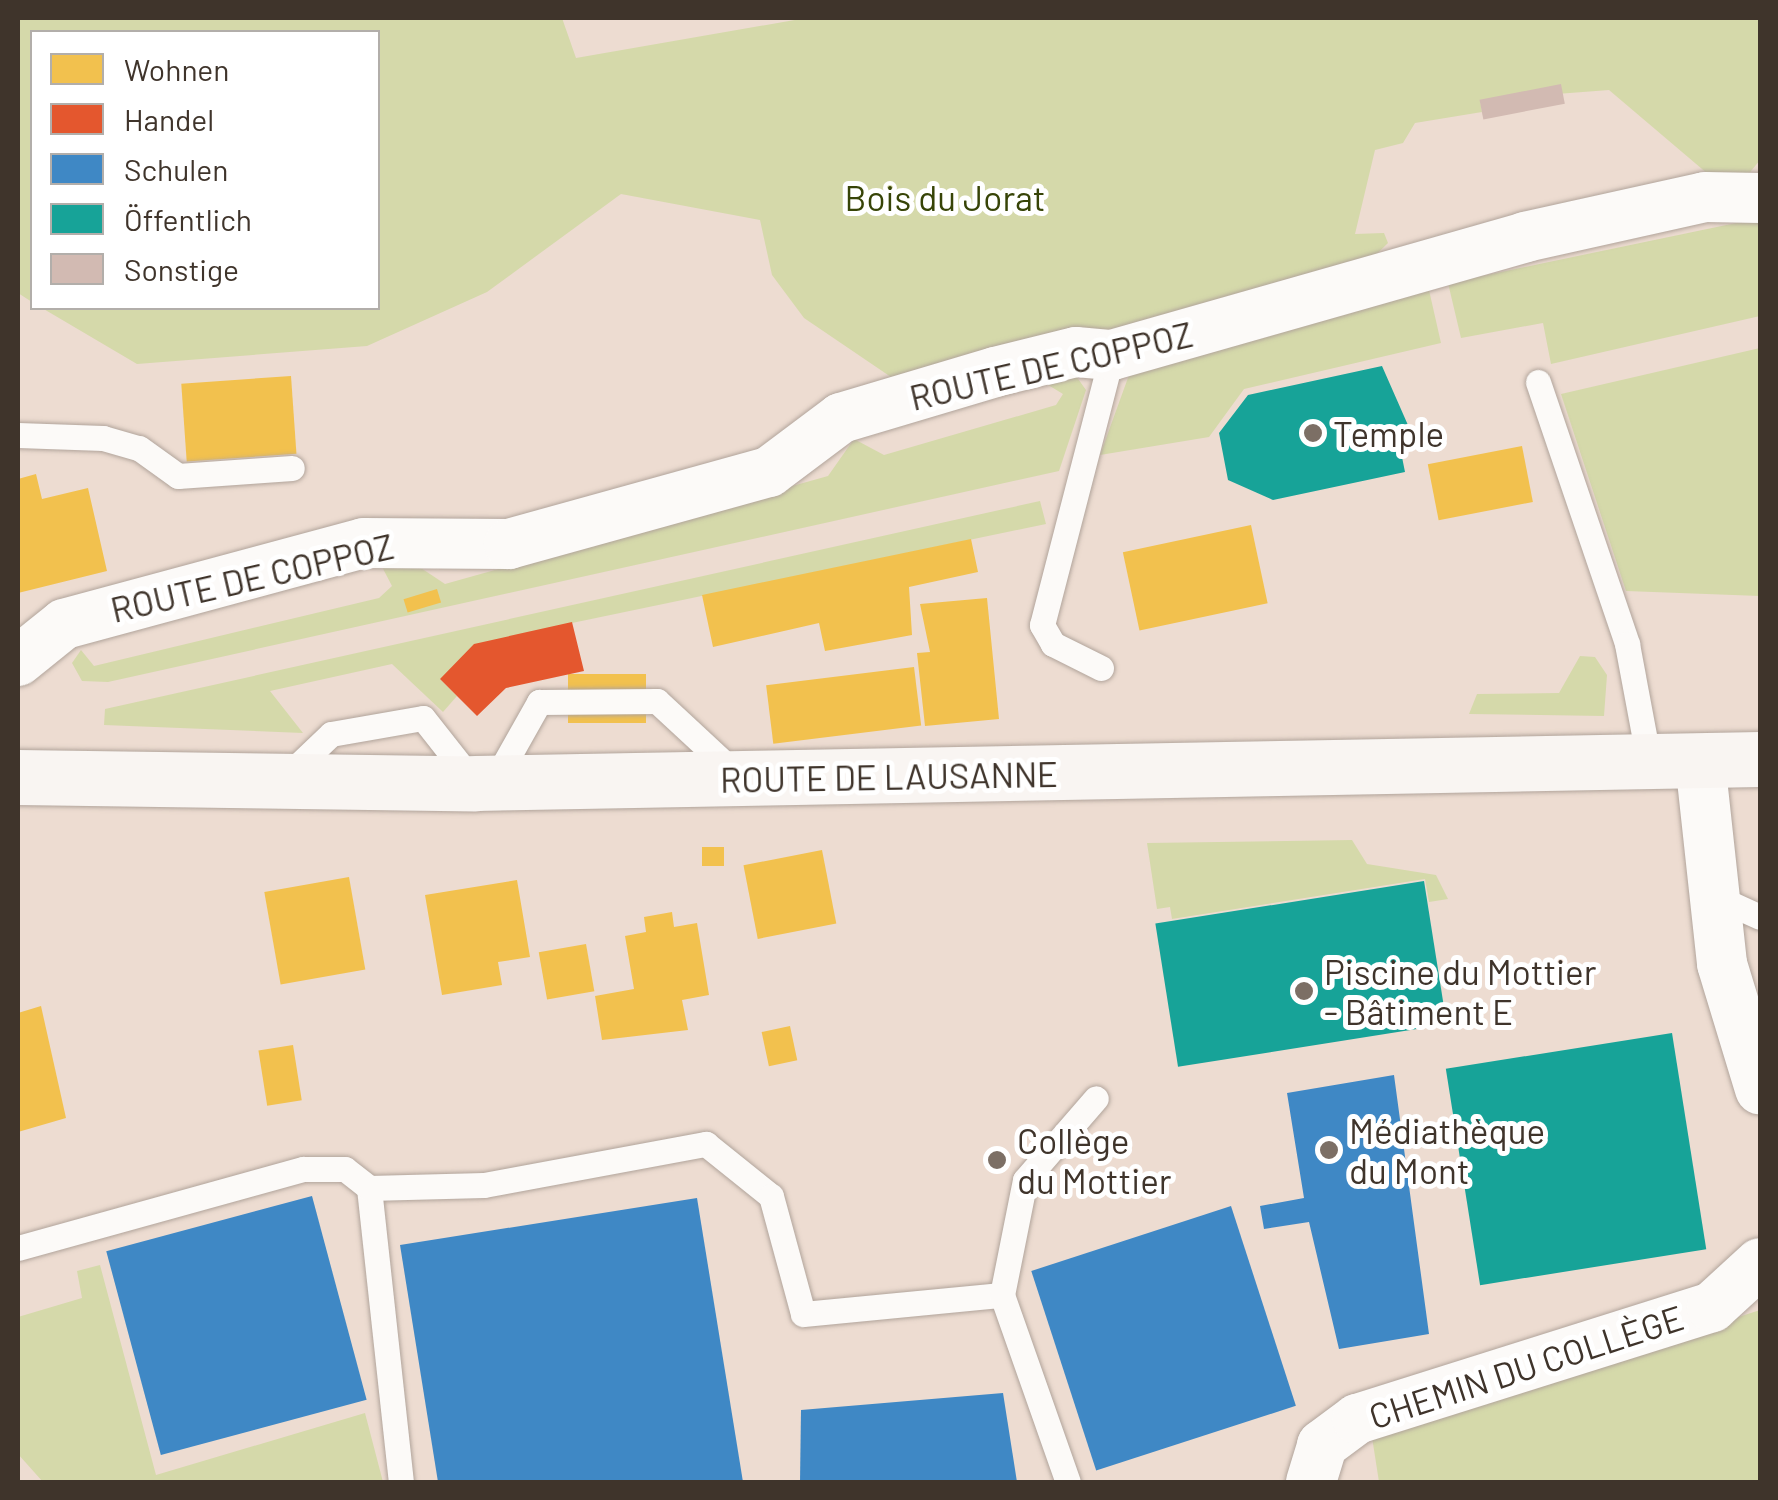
<!DOCTYPE html>
<html>
<head>
<meta charset="utf-8">
<style>
	body { margin:0 }
	#map { position:relative; width:1778px; height:1500px; overflow:hidden; background:#eddcd1; font-family:Barlow,sans-serif }
	div>[style] { position:absolute }
	.green>* { inset:0; background:#d5d9aa }
	.homes>* { inset:0; background:#f2c14e; transform-origin:0 0 }
	.shops>* { inset:0; background:#e4572e }
	.schools>* { inset:0; background:#3f88c5; transform-origin:0 0 }
	.public>* { inset:0; background:#17a398; transform-origin:0 0 }
	.building>* { inset:0; background:#d2bab2; transform-origin:0 0 }
	.roads { filter:drop-shadow(0 0 2px #b1a49b) drop-shadow(0 0 2px #b1a49b) }
	.lane>* { height:25px; margin:-12.5px; padding:0 12.5px; transform-origin:12.5px; border-radius:12.5px; background:#fcfaf8 }
	.street>* { height:50px; margin:-25px; padding:0 25px; transform-origin:25px; border-radius:25px; background:#fcfaf8 }
	.secondary>* { height:55px; margin:-27.5px; padding:0 27.5px; transform-origin:27.5px; border-radius:27.5px; background:#f9f5f2 }
	.dots>* { width:28px; height:28px; translate:-50% -50%; box-sizing:border-box; border:5px solid #fff; border-radius:50% }
	span { translate:-50% -50%; white-space:nowrap; text-align:center; line-height:1.15; -webkit-text-stroke:10px #fff; paint-order:stroke }
	.park-label { font-size:35px; color:#374407 }
	.street-label { font-size:35px; color:#3f342b }
	.poi-label { font-size:35px; color:#3f342b }
	.left { translate:0 -50%; text-align:left }
	.frame { position:absolute; inset:0; border:20px solid #3f342b; pointer-events:none }
	.legend { position:absolute; left:30px; top:30px; width:350px; height:280px; box-sizing:border-box; background:#fff; border:2px solid #b2aeaa; margin:0; padding:12px 18px; list-style:none; font-size:30px; color:#3f342b }
	.legend li { display:flex; align-items:center; gap:20px; height:50px }
	.legend b { width:50px; border:2px solid #b2aeaa }
</style>
</head>
<body>
<div id="map">
	<div class="green">
		<i style="clip-path:polygon(18px 18px,562px 18px,576px 58px,806px 18px,1760px 18px,1760px 160px,1738px 187px,1715px 180px,1609px 90px,1480px 100px,1482px 112px,1415px 123px,1403px 143px,1375px 150px,1355px 234px,1384px 233px,1388px 243px,1334px 296px,916px 394px,804px 318px,772px 275px,760px 220px,621px 194px,487px 292px,367px 346px,137px 364px,42px 308px,378px 308px,378px 32px,32px 32px,32px 302px,18px 293px)"></i>
		<i style="clip-path:polygon(1760px 218px,1760px 316px,1551px 364px,1543px 323px,1461px 338px,1448px 283px)"></i>
		<i style="clip-path:polygon(1429px 290px,1441px 343px,1244px 389px,1209px 437px,1100px 455px,1133px 364px)"></i>
		<i style="clip-path:polygon(1760px 348px,1760px 596px,1626px 591px,1561px 394px)"></i>
		<i style="clip-path:polygon(1071px 369px,1086px 390px,1059px 471px,108px 682px,82px 681px,72px 663px,81px 650px,94px 666px,379px 598px,392px 586px,380px 563px,406px 558px,445px 584px,828px 476px,854px 439px,884px 455px,1056px 405px,1063px 394px,1035px 377px)"></i>
		<i style="clip-path:polygon(1040px 501px,1046px 524px,572px 623px,440px 679px,457px 696px,443px 712px,392px 664px,270px 691px,303px 733px,104px 725px,105px 709px)"></i>
		<i style="clip-path:polygon(1580px 656px,1595px 657px,1607px 675px,1604px 716px,1469px 714px,1477px 694px,1559px 693px)"></i>
		<i style="clip-path:polygon(1352px 840px,1367px 864px,1436px 875px,1448px 899px,1429px 902px,1425px 879px,1172px 919px,1170px 907px,1157px 909px,1147px 843px)"></i>
		<i style="clip-path:polygon(100px 1265px,156px 1475px,365px 1413px,383px 1482px,43px 1482px,18px 1454px,18px 1317px,82px 1298px,77px 1271px)"></i>
		<i style="clip-path:polygon(1760px 1310px,1760px 1482px,1379px 1482px,1372px 1437px)"></i>
	</div>
	<div class="homes">
		<i style="left:291px;top:376px;width:78px;height:110px;rotate:86deg"></i>
		<i style="left:1522px;top:446px;width:57px;height:96px;rotate:79deg"></i>
		<i style="clip-path:polygon(36px 474px,42px 499px,88px 488px,107px 571px,18px 593px,18px 479px)"></i>
		<i style="left:1251px;top:525px;width:80px;height:131px;rotate:78deg"></i>
		<i style="clip-path:polygon(971px 539px,978px 572px,909px 587px,912px 635px,825px 651px,819px 623px,713px 647px,702px 595px)"></i>
		<i style="left:437px;top:589px;width:14px;height:35px;rotate:73deg"></i>
		<i style="clip-path:polygon(987px 598px,999px 719px,925px 726px,917px 653px,930px 652px,920px 604px)"></i>
		<i style="left:914px;top:667px;width:59px;height:149px;rotate:83deg"></i>
		<i style="left:646px;top:674px;width:49px;height:78px;rotate:90deg"></i>
		<i style="left:702px;top:847px;width:22px;height:19px"></i>
		<i style="left:822px;top:850px;width:75px;height:80px;rotate:79deg"></i>
		<i style="left:349px;top:877px;width:94px;height:86px;rotate:80deg"></i>
		<i style="clip-path:polygon(517px 880px,530px 957px,498px 962px,502px 985px,442px 995px,425px 895px)"></i>
		<i style="clip-path:polygon(672px 912px,674px 927px,697px 923px,709px 995px,682px 1000px,688px 1030px,602px 1040px,595px 996px,634px 989px,625px 936px,646px 932px,644px 917px)"></i>
		<i style="left:586px;top:944px;width:48px;height:48px;rotate:80deg"></i>
		<i style="clip-path:polygon(41px 1006px,66px 1118px,18px 1132px,18px 1013px)"></i>
		<i style="left:790px;top:1026px;width:35px;height:29px;rotate:78deg"></i>
		<i style="left:293px;top:1045px;width:56px;height:35px;rotate:81deg"></i>
	</div>
	<div class="shops">
		<i style="clip-path:polygon(572px 622px,584px 671px,506px 688px,477px 716px,440px 679px,474px 644px)"></i>
	</div>
	<div class="schools">
		<i style="clip-path:polygon(1394px 1075px,1429px 1334px,1339px 1349px,1309px 1222px,1264px 1229px,1260px 1206px,1304px 1198px,1287px 1093px)"></i>
		<i style="left:312px;top:1196px;width:211px;height:213px;rotate:75deg"></i>
		<i style="clip-path:polygon(697px 1198px,743px 1482px,438px 1482px,400px 1245px)"></i>
		<i style="left:1231px;top:1206px;width:210px;height:210px;rotate:72deg"></i>
		<i style="clip-path:polygon(1003px 1393px,1017px 1482px,800px 1482px,801px 1410px)"></i>
	</div>
	<div class="public">
		<i style="clip-path:polygon(1382px 366px,1411px 432px,1400px 447px,1405px 472px,1273px 500px,1228px 480px,1219px 433px,1248px 395px)"></i>
		<i style="left:1424px;top:881px;width:145px;height:272px;rotate:81deg"></i>
		<i style="left:1672px;top:1033px;width:219px;height:229px;rotate:81deg"></i>
	</div>
	<div class="building">
		<i style="left:1561px;top:84px;width:20px;height:83px;rotate:79deg"></i>
	</div>
	<div class="roads">
		<div class="lane">
			<i style="left:1538px;top:382px;width:277px;rotate:71.2deg"></i>
			<i style="left:1627px;top:644px;width:120px;rotate:79.4deg"></i>
			<i style="left:18px;top:435px;width:85px;rotate:2deg"></i>
			<i style="left:103px;top:438px;width:37px;rotate:16deg"></i>
			<i style="left:139px;top:448px;width:48px;rotate:35.7deg"></i>
			<i style="left:178px;top:476px;width:114px;rotate:-4deg"></i>
			<i style="left:1101px;top:668px;width:54px;rotate:-153.4deg"></i>
			<i style="left:1053px;top:644px;width:22px;rotate:-120deg"></i>
			<i style="left:1042px;top:625px;width:279px;rotate:-75.5deg"></i>
			<i style="left:289px;top:774px;width:58px;rotate:-43.6deg"></i>
			<i style="left:331px;top:734px;width:93px;rotate:-9.9deg"></i>
			<i style="left:423px;top:718px;width:78px;rotate:51.8deg"></i>
			<i style="left:494px;top:782px;width:92px;rotate:-60.6deg"></i>
			<i style="left:539px;top:702px;width:118px;rotate:-0.5deg"></i>
			<i style="left:657px;top:701px;width:109px;rotate:42.8deg"></i>
			<i style="left:1716px;top:897px;width:48px;rotate:24.4deg"></i>
			<i style="left:369px;top:1188px;width:296px;rotate:83.8deg"></i>
			<i style="left:18px;top:1248px;width:296px;rotate:-15.5deg"></i>
			<i style="left:303px;top:1169px;width:42px"></i>
			<i style="left:345px;top:1169px;width:31px;rotate:38deg"></i>
			<i style="left:369px;top:1188px;width:115px;rotate:-1.5deg"></i>
			<i style="left:484px;top:1185px;width:226px;rotate:-10.5deg"></i>
			<i style="left:706px;top:1144px;width:83px;rotate:38.7deg"></i>
			<i style="left:771px;top:1196px;width:122px;rotate:74.8deg"></i>
			<i style="left:803px;top:1314px;width:200px;rotate:-5.5deg"></i>
			<i style="left:1002px;top:1295px;width:117px;rotate:-78.7deg"></i>
			<i style="left:1025px;top:1180px;width:108px;rotate:-49.1deg"></i>
			<i style="left:1002px;top:1295px;width:198px;rotate:70.6deg"></i>
		</div>
		<div class="street">
			<i style="left:18px;top:661px;width:59px;rotate:-38.8deg"></i>
			<i style="left:64px;top:624px;width:311px;rotate:-15.1deg"></i>
			<i style="left:364px;top:543px;width:145px;rotate:0.4deg"></i>
			<i style="left:509px;top:544px;width:270px;rotate:-15.5deg"></i>
			<i style="left:769px;top:472px;width:90px;rotate:-36.9deg"></i>
			<i style="left:841px;top:418px;width:161px;rotate:-16.6deg"></i>
			<i style="left:995px;top:372px;width:83px;rotate:-13.9deg"></i>
			<i style="left:1076px;top:352px;width:36px;rotate:5deg"></i>
			<i style="left:1112px;top:355px;width:430px;rotate:-15.9deg"></i>
			<i style="left:1525px;top:237px;width:184px;rotate:-12.5deg"></i>
			<i style="left:1705px;top:197px;width:55px;rotate:1deg"></i>
			<i style="left:1700px;top:761px;width:204px;rotate:83.8deg"></i>
			<i style="left:1722px;top:964px;width:131px;rotate:73.1deg"></i>
			<i style="left:1311px;top:1482px;width:39px;rotate:-73deg"></i>
			<i style="left:1322px;top:1445px;width:44px;rotate:-36.6deg"></i>
			<i style="left:1357px;top:1419px;width:372px;rotate:-17.5deg"></i>
			<i style="left:1712px;top:1307px;width:65px;rotate:-42.5deg"></i>
		</div>
		<div class="secondary">
			<i style="left:18px;top:777px;width:457px;rotate:0.8deg"></i>
			<i style="left:475px;top:783px;width:1285px;rotate:-1.07deg"></i>
		</div>
	</div>
	<div class="dots">
		<i style="left:1313px;top:433px;background:#7c6f65"></i>
		<i style="left:1304px;top:991px;background:#7c6f65"></i>
		<i style="left:1329px;top:1150px;background:#7c6f65"></i>
		<i style="left:997px;top:1160px;background:#7c6f65"></i>
	</div>
	<div class="park-label">
		<span style="left:945px;top:197px">Bois du Jorat</span>
	</div>
	<div class="street-label">
		<span style="left:1051px;top:365px;rotate:-13deg">ROUTE DE COPPOZ</span>
		<span style="left:252px;top:577px;rotate:-13deg">ROUTE DE COPPOZ</span>
		<span style="left:889px;top:776px;rotate:-1deg">ROUTE DE LAUSANNE</span>
		<span style="left:1526px;top:1366px;rotate:-18deg">CHEMIN DU COLLÈGE</span>
	</div>
	<div class="poi-label">
		<span class="left" style="left:1333px;top:433px">Temple</span>
		<span class="left" style="left:1324px;top:991px">Piscine du Mottier<br>- Bâtiment E</span>
		<span class="left" style="left:1349px;top:1150px">Médiathèque<br>du Mont</span>
		<span class="left" style="left:1017px;top:1160px">Collège<br>du Mottier</span>
	</div>
	<div class="frame"></div>
	<ul class="legend">
	<li><b style="height:28px;background:#f2c14e"></b>Wohnen</li>
	<li><b style="height:28px;background:#e4572e"></b>Handel</li>
	<li><b style="height:28px;background:#3f88c5"></b>Schulen</li>
	<li><b style="height:28px;background:#17a398"></b>Öffentlich</li>
	<li><b style="height:28px;background:#d2bab2"></b>Sonstige</li>
	</ul>
</div>
</body>
</html>
